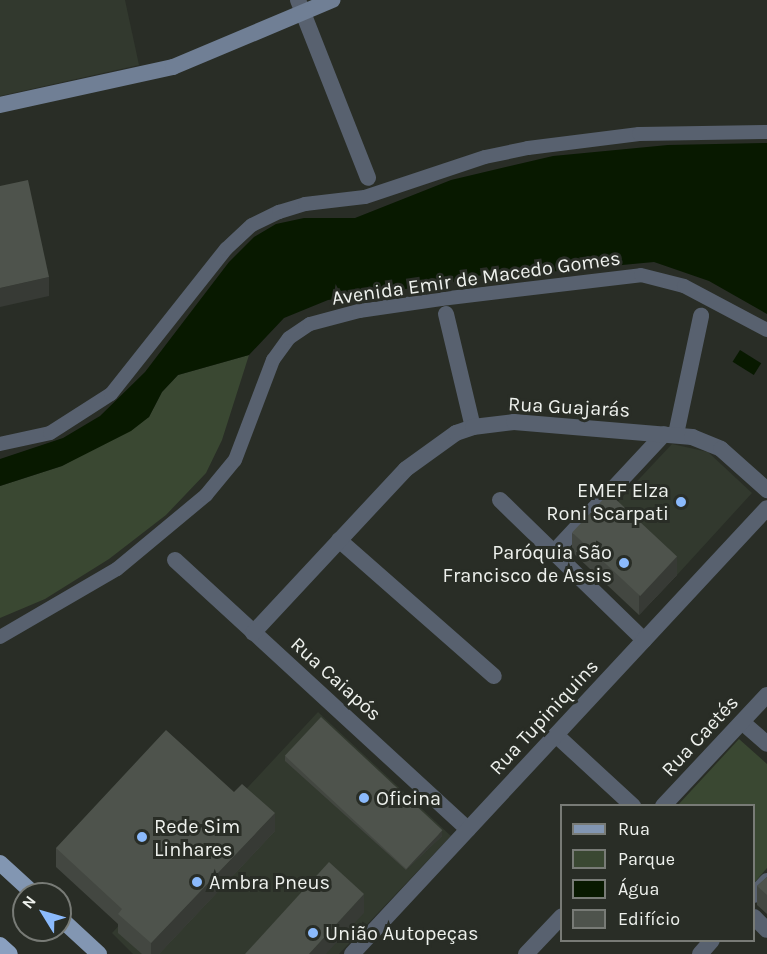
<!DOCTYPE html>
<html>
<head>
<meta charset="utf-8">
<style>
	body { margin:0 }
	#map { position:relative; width:767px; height:954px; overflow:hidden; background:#292d26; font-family:Karla,sans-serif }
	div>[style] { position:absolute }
	.built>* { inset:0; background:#32392e }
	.green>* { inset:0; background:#3a4832 }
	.water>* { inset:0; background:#081900; transform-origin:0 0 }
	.pedestrian>* { height:14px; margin:-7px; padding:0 7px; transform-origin:7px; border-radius:7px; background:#58616f }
	.minor>* { height:16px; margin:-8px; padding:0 8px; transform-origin:8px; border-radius:8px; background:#58616f }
	.secondary>* { height:16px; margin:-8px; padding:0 8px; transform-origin:8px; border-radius:8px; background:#707f95 }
	.primary>* { height:16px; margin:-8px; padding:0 8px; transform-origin:8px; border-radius:8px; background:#8296b2 }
	.trunk>* { height:16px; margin:-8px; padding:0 8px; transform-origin:8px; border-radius:8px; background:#8aa0c0 }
	.wall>* { inset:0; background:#434741 }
	.shaded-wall>* { inset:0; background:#373a35 }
	.building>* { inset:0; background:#4e534c; transform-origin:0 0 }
	.dots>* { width:16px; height:16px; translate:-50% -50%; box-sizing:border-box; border:3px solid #292d26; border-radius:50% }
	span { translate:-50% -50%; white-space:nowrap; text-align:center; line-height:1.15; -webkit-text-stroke:6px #292d26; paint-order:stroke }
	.street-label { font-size:20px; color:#eef1ed }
	.poi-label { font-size:20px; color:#eef1ed }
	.right { translate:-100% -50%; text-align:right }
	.left { translate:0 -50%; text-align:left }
	.legend { position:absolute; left:560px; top:804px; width:195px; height:138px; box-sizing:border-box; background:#292d26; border:2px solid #787b76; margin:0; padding:8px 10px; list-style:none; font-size:18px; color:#eef1ed }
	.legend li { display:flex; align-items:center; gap:12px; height:30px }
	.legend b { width:30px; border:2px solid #787b76 }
	.north { position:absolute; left:12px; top:882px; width:60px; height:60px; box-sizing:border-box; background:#292d26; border:2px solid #787b76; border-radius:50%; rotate:307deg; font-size:16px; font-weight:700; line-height:24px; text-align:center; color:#eef1ed }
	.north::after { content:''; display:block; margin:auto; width:21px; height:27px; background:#8bbafc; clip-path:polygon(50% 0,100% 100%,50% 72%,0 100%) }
</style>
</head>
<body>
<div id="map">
	<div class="built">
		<i style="clip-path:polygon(0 0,125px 0,139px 65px,0 96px)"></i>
		<i style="clip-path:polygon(672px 444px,708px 452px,752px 493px,677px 575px,609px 511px)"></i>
		<i style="clip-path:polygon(318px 712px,451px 836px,339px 954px,133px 954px,112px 933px)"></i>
	</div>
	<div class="green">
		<i style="clip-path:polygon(249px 355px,222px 440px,206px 473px,166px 515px,109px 559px,45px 599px,0 618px,0 486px,62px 466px,149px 417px,162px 392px,178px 375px)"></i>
		<i style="clip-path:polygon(739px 739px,767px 764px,767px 868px,754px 883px,754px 806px,678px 805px)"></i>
	</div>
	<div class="water">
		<i style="clip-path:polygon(767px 143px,767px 314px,709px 281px,654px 262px,475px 279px,328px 300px,284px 318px,249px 355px,178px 375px,162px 392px,149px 417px,131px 431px,62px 466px,0 486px,0 459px,63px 438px,100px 416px,145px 372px,229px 262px,254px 237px,276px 224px,304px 218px,355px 218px,451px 180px,553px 156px,668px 145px)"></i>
		<i style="left:740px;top:350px;width:25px;height:14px;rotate:32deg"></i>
	</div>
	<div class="pedestrian">
		<i style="left:0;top:444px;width:51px;rotate:-12.4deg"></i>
		<i style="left:50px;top:433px;width:72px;rotate:-32.6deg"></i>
		<i style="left:111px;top:394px;width:185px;rotate:-51.6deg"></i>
		<i style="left:226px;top:249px;width:35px;rotate:-43deg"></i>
		<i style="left:252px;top:225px;width:30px;rotate:-26deg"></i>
		<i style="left:279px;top:212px;width:27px;rotate:-17deg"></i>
		<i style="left:305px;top:204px;width:60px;rotate:-6.7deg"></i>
		<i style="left:365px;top:197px;width:126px;rotate:-18.4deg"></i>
		<i style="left:485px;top:157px;width:44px;rotate:-11.8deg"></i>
		<i style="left:528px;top:148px;width:112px;rotate:-7.2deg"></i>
		<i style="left:639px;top:134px;width:128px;rotate:-0.9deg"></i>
		<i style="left:0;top:637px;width:135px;rotate:-30.2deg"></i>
		<i style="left:117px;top:569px;width:116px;rotate:-39.7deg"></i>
		<i style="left:206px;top:495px;width:45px;rotate:-50.4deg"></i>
		<i style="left:235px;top:460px;width:107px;rotate:-69.2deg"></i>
		<i style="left:273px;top:360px;width:27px;rotate:-54deg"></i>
		<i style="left:289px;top:338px;width:25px;rotate:-34deg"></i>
		<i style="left:310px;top:324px;width:51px;rotate:-14.9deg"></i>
		<i style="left:359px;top:311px;width:83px;rotate:-8.3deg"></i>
		<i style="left:441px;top:299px;width:201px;rotate:-6.8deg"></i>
		<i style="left:641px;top:275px;width:44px;rotate:14.3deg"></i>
		<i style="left:684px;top:286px;width:94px;rotate:27.9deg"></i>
	</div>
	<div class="minor">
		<i style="left:298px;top:0;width:191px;rotate:68.5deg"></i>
		<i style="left:446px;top:314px;width:116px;rotate:76.6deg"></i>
		<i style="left:676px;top:434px;width:121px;rotate:-78deg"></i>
		<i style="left:500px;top:500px;width:201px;rotate:44.2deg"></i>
		<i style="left:339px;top:540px;width:206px;rotate:41.3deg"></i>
		<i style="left:554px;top:552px;width:161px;rotate:-47deg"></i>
		<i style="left:175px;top:560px;width:398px;rotate:42.6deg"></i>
		<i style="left:253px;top:633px;width:224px;rotate:-47deg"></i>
		<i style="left:406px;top:469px;width:62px;rotate:-35.8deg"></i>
		<i style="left:456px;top:433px;width:18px;rotate:-19deg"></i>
		<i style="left:473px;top:427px;width:41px;rotate:-7deg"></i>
		<i style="left:514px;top:422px;width:179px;rotate:4.8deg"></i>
		<i style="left:692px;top:437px;width:31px;rotate:22deg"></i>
		<i style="left:721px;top:449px;width:62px;rotate:41.7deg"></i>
		<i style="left:742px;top:722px;width:33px;rotate:41deg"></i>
		<i style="left:556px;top:735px;width:105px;rotate:42.7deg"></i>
		<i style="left:663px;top:806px;width:152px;rotate:-46.9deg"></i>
		<i style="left:754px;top:895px;width:19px;rotate:-47deg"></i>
		<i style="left:754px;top:917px;width:18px;rotate:45deg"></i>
		<i style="left:352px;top:954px;width:609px;rotate:-47.06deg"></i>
		<i style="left:526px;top:954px;width:52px;rotate:-46.5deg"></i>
		<i style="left:700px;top:954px;width:18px;rotate:-49deg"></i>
	</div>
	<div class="secondary">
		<i style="left:0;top:105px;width:177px;rotate:-12.4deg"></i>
		<i style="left:173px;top:67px;width:173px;rotate:-22.8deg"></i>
	</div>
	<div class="primary">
		<i style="left:0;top:863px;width:46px;rotate:42.4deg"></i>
		<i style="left:60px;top:918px;width:53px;rotate:42.7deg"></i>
	</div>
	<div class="trunk">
		<i style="left:0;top:945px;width:13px;rotate:42deg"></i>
	</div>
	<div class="wall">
		<i style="clip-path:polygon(572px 533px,677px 575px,639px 615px,572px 552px)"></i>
		<i style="clip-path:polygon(285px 756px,442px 836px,406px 870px,285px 761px)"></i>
		<i style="clip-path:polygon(275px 831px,159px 954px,142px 954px,118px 933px,118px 924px,56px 867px,56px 848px)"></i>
		<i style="clip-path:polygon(767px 877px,767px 914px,757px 905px,757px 886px)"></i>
	</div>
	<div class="shaded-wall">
		<i style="clip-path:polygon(49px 277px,49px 296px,0 307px,0 288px)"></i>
		<i style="clip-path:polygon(677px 556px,677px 575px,639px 615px,639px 596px)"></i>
		<i style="clip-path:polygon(275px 813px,275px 831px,159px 954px,151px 954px,151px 943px)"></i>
		<i style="clip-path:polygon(442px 831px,442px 836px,406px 870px,406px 866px)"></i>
		<i style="clip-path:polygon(364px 894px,364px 913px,326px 954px,309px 954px)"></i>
	</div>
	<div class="building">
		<i style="clip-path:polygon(28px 180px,49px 277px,0 288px,0 186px)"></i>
		<i style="left:609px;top:493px;width:93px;height:54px;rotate:43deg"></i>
		<i style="left:321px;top:717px;width:166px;height:53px;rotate:43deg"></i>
		<i style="clip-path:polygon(166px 730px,234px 792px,242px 784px,275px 813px,151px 943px,118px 914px,122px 909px,56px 848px)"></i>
		<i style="clip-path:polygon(329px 862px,364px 894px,309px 954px,245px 954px)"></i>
		<i style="clip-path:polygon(767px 877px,767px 895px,757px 886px)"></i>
	</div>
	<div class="dots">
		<i style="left:681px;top:502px;background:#8bbafc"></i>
		<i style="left:624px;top:563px;background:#8bbafc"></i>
		<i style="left:364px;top:798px;background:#8bbafc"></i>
		<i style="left:142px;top:837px;background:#8bbafc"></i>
		<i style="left:197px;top:882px;background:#8bbafc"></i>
		<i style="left:313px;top:933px;background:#8bbafc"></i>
	</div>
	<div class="street-label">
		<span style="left:476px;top:278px;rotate:-8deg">Avenida Emir de Macedo Gomes</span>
		<span style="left:569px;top:407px;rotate:3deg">Rua Guajarás</span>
		<span style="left:336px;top:679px;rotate:42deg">Rua Caiapós</span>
		<span style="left:544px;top:717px;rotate:-47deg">Rua Tupiniquins</span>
		<span style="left:700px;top:736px;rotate:-47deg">Rua Caetés</span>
	</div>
	<div class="poi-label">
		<span class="right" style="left:669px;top:502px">EMEF Elza<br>Roni Scarpati</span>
		<span class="right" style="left:612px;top:564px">Paróquia São<br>Francisco de Assis</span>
		<span class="left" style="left:376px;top:798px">Oficina</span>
		<span class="left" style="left:154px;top:838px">Rede Sim<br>Linhares</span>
		<span class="left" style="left:209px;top:882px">Ambra Pneus</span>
		<span class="left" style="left:325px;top:933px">União Autopeças</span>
	</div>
	<ul class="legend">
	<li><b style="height:8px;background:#8296b2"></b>Rua</li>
	<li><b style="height:16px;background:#3a4832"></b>Parque</li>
	<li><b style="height:16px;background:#081900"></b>Água</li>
	<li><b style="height:16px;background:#4e534c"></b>Edifício</li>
	</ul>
	<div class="north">N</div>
</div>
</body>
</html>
